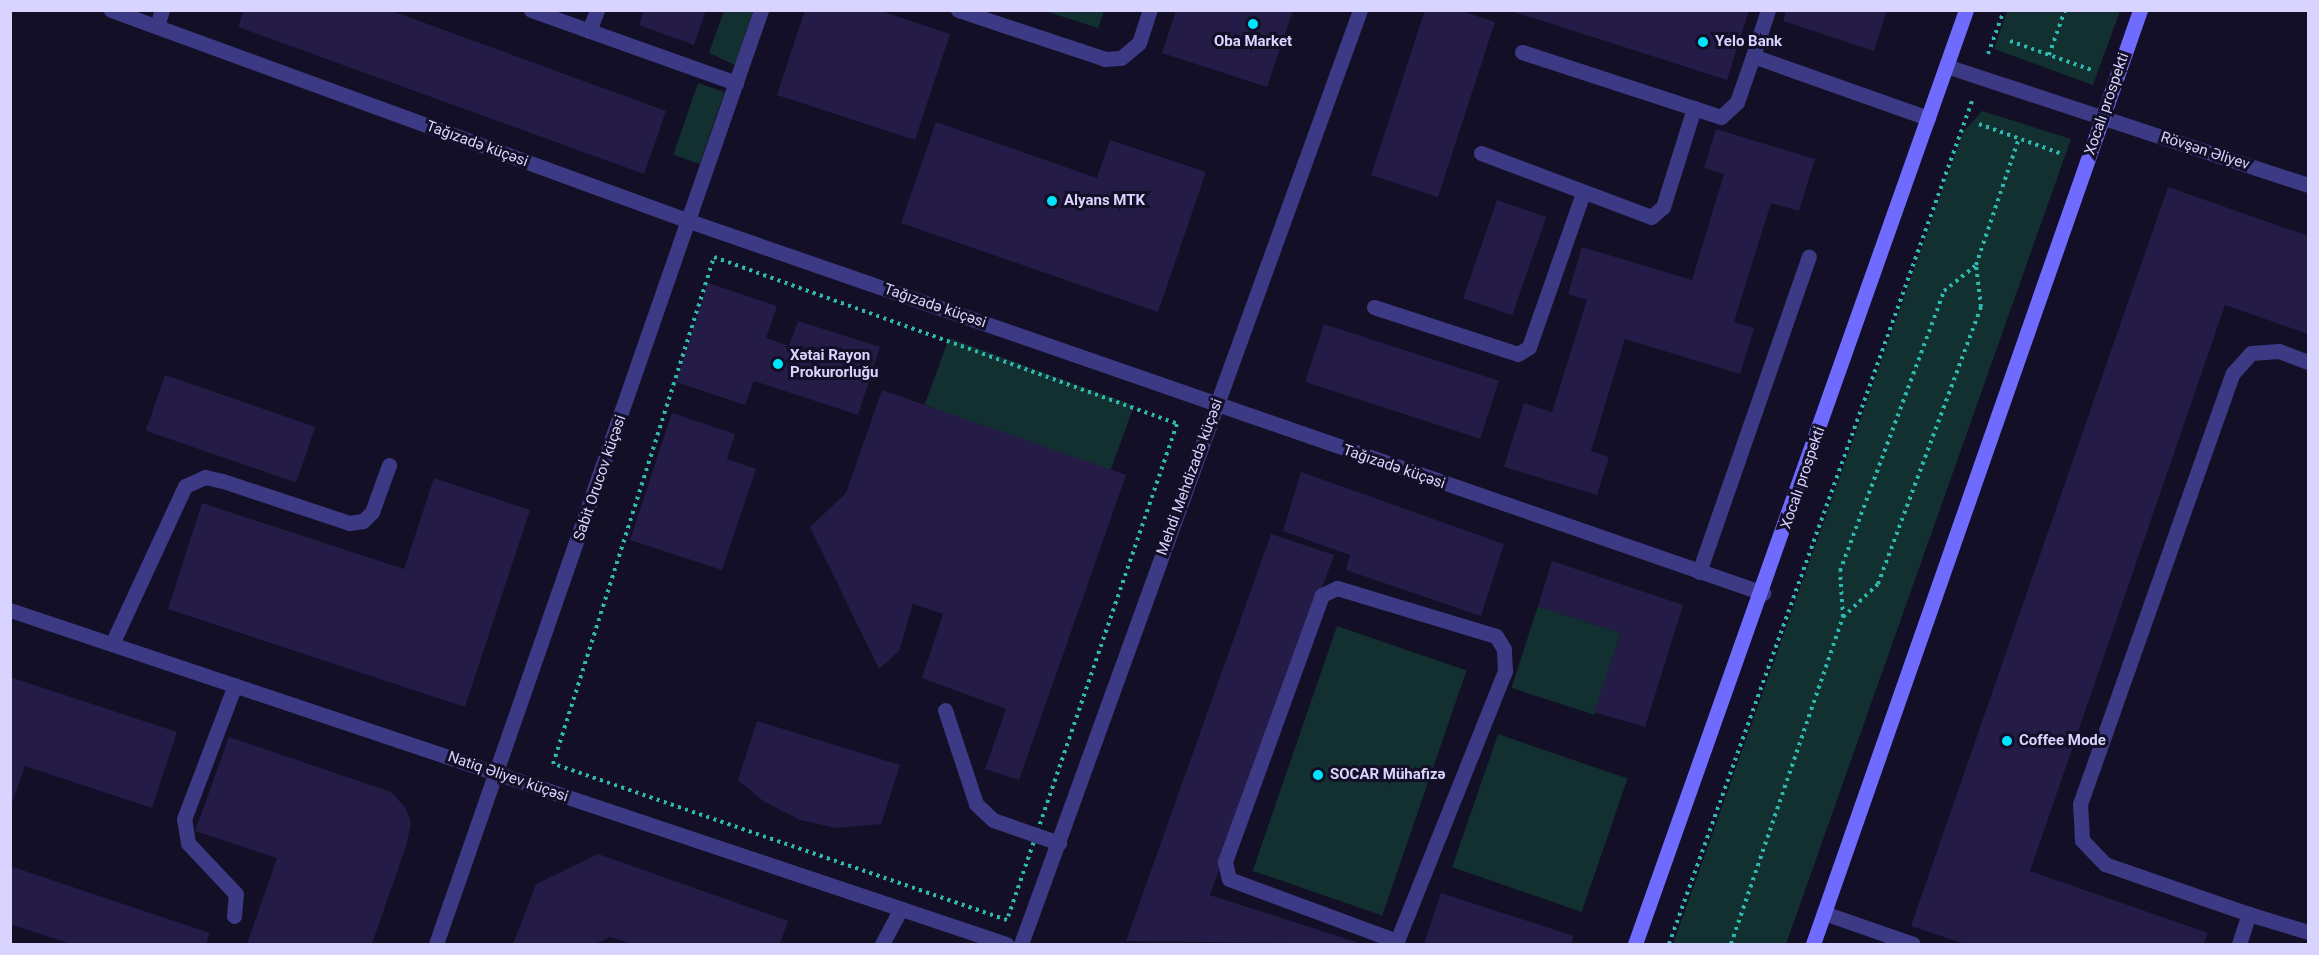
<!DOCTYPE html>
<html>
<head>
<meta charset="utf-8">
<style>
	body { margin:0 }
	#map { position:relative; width:2319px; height:955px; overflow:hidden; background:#130f26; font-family:Roboto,sans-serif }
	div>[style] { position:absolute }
	.green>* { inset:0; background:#12302f; transform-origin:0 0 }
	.building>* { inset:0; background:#241b47; transform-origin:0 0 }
	.path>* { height:4px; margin-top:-2px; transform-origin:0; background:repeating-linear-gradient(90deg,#2fb8b0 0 3px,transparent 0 7.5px) }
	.service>* { height:15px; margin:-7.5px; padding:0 7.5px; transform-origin:7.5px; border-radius:7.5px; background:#3d3a85 }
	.minor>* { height:15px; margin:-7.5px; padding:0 7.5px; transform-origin:7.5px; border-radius:7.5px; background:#3d3a85 }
	.tertiary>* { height:15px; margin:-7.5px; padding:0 7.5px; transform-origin:7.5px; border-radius:7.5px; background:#3d3a85 }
	.secondary>* { height:15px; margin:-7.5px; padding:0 7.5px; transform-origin:7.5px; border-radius:7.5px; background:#6f6bff }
	.dots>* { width:16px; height:16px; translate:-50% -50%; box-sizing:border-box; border:3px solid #130f26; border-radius:50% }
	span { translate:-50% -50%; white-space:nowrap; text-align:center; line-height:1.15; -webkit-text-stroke:6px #130f26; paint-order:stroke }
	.poi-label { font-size:15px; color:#d9d4ff; font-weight:700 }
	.left { translate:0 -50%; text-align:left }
	.street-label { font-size:15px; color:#d9d4ff }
	.frame { position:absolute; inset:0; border:12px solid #d9d4ff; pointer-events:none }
</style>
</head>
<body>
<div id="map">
	<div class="green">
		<i style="clip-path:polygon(724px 11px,753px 11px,735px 65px,709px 53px)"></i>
		<i style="clip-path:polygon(1045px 11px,1104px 10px,1104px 11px,1098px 28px)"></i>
		<i style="clip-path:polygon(2007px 11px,2120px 11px,2093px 85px,1994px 49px)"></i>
		<i style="left:698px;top:83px;width:28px;height:76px;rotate:19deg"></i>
		<i style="clip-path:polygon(1982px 111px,2071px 139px,1786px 944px,1673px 944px,1963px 132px)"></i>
		<i style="left:949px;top:338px;width:197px;height:71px;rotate:20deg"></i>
		<i style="left:1538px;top:606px;width:87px;height:86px;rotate:18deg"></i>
		<i style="left:1337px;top:626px;width:137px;height:259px;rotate:19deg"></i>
		<i style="left:1498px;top:734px;width:137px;height:141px;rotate:19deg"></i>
	</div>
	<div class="building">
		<i style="clip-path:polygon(244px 10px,389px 10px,666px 111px,644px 174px,238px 27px)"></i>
		<i style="clip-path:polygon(644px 10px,706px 10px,694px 45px,639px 25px)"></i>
		<i style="clip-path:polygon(805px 10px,878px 10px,950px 34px,915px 140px,777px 95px)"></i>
		<i style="clip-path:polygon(1176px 10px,1293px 10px,1267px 87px,1162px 53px)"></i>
		<i style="clip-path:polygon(1425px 10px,1458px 10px,1495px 22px,1438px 197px,1371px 175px)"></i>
		<i style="clip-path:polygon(1508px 10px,1749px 10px,1727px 80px)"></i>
		<i style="clip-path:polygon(1786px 10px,1887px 10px,1874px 51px,1783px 21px)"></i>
		<i style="clip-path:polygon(936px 122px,1097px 178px,1110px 140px,1206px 172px,1158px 312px,901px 223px)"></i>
		<i style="clip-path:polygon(1716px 129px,1815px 159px,1799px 211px,1771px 203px,1734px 322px,1754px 328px,1740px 374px,1625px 339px,1591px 451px,1609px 457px,1597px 495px,1504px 467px,1524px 403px,1552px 412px,1587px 300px,1568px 294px,1582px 247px,1692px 280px,1724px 174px,1704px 168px)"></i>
		<i style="clip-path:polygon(2168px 187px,2308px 236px,2308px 334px,2225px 305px,2030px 871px,2208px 933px,2204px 944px,1965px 944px,1911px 926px)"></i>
		<i style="left:1497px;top:200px;width:52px;height:104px;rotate:19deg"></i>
		<i style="clip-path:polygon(708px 283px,777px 306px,766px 338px,789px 346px,798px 321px,880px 347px,858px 415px,754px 381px,745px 405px,676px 382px)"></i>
		<i style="left:1324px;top:324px;width:184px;height:61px;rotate:18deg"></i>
		<i style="left:165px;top:375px;width:159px;height:59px;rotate:19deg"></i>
		<i style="clip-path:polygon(882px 390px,1126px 475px,1019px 780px,985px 769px,1006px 709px,922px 678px,943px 614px,913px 604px,899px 651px,879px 669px,810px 527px,846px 493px)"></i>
		<i style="clip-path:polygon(672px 413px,735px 434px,727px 459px,756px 469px,722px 570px,630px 540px)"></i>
		<i style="clip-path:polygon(1301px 472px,1504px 544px,1481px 616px,1346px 570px,1350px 555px,1283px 531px)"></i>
		<i style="clip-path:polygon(434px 478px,530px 510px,465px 707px,168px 609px,202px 503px,404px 569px)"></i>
		<i style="clip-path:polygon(1271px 534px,1334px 555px,1210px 895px,1362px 944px,1126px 941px)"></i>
		<i style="clip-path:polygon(1552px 561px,1683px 605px,1645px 727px,1594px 712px,1621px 633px,1538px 606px)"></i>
		<i style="clip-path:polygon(10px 677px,177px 732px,152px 808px,25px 766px,10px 809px)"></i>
		<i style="clip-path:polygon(757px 721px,900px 765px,881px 824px,836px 828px,800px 820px,763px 801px,738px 780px)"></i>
		<i style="clip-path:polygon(229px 737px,391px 792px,405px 807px,411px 822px,407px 843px,372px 944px,247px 944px,277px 858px,195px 831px)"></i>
		<i style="clip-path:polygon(598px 854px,788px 921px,780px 944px,633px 944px,610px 937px,595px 944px,513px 944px,536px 884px)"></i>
		<i style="clip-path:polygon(10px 866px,210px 933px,206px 944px,71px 944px,10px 924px)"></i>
		<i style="clip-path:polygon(1441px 893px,1574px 936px,1571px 944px,1424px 944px)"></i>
	</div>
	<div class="path">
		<i style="left:2010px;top:41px;width:87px;rotate:19.5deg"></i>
		<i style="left:1988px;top:54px;width:47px;rotate:-70deg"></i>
		<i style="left:2049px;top:55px;width:48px;rotate:-70.4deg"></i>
		<i style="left:1979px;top:124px;width:88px;rotate:19.9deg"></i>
		<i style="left:714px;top:257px;width:492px;rotate:19.8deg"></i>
		<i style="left:1177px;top:424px;width:524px;rotate:108.92deg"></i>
		<i style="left:1007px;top:920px;width:480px;rotate:-161deg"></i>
		<i style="left:553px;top:764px;width:532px;rotate:-72.38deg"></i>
		<i style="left:1843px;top:617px;width:46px;rotate:-93.7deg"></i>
		<i style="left:1840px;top:571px;width:299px;rotate:-69.6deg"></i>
		<i style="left:1944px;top:291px;width:40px;rotate:-39deg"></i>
		<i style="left:1669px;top:944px;width:896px;rotate:-70.23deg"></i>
		<i style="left:1731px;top:944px;width:346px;rotate:-71.1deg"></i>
		<i style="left:1843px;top:617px;width:48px;rotate:-43.3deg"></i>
		<i style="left:1878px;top:584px;width:296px;rotate:-69.6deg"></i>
		<i style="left:1981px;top:307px;width:42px;rotate:-96.8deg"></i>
		<i style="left:1976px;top:265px;width:134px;rotate:-71.3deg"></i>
	</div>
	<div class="service">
		<i style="left:531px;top:10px;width:218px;rotate:19.6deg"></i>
		<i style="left:958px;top:10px;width:155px;rotate:18.4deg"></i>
		<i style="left:1105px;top:59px;width:16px;rotate:-4deg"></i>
		<i style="left:1121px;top:58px;width:23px;rotate:-40deg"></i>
		<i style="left:1139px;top:43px;width:35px;rotate:-72deg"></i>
		<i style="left:589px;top:31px;width:22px;rotate:-69deg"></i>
		<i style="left:1522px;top:52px;width:209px;rotate:18.1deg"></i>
		<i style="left:1721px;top:117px;width:22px;rotate:-43deg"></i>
		<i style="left:1737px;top:102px;width:49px;rotate:-70.8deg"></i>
		<i style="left:1753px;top:56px;width:186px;rotate:19.5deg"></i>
		<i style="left:1753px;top:56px;width:48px;rotate:-71.9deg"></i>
		<i style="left:1481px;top:153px;width:182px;rotate:20.6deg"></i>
		<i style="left:1651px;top:217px;width:16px;rotate:-40deg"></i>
		<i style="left:1663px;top:207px;width:104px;rotate:-72.6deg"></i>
		<i style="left:1374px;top:307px;width:151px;rotate:18.1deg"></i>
		<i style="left:1518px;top:354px;width:13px;rotate:-32deg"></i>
		<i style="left:1529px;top:347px;width:163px;rotate:-70.7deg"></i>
		<i style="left:1699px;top:572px;width:334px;rotate:-70.8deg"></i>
		<i style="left:112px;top:644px;width:174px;rotate:-65.2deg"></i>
		<i style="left:185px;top:486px;width:22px;rotate:-24deg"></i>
		<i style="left:205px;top:477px;width:18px;rotate:13deg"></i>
		<i style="left:223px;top:481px;width:133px;rotate:18.4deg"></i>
		<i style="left:349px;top:523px;width:14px;rotate:-8deg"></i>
		<i style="left:363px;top:521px;width:13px;rotate:-45deg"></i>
		<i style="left:372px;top:512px;width:50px;rotate:-70.1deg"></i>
		<i style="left:945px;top:710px;width:99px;rotate:71.7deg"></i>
		<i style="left:976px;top:804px;width:23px;rotate:43deg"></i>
		<i style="left:993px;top:820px;width:70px;rotate:19.2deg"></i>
		<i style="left:1824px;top:913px;width:94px;rotate:19.2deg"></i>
		<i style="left:2249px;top:914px;width:62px;rotate:17deg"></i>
		<i style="left:234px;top:916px;width:22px;rotate:-85deg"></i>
		<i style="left:236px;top:894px;width:70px;rotate:-133.3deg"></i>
		<i style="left:188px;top:843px;width:24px;rotate:-99deg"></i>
		<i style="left:184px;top:819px;width:143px;rotate:-69.2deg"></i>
		<i style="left:882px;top:944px;width:40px;rotate:-62deg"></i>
		<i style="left:1395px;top:944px;width:4px;rotate:-56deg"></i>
		<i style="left:1397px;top:941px;width:291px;rotate:-68.2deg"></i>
		<i style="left:1505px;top:671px;width:22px;rotate:-93deg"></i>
		<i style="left:1504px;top:649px;width:15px;rotate:-122deg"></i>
		<i style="left:1496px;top:636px;width:166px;rotate:-163.2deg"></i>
		<i style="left:1337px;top:588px;width:17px;rotate:155deg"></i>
		<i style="left:1322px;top:595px;width:284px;rotate:110deg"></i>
		<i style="left:1225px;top:862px;width:17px;rotate:77deg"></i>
		<i style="left:1229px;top:879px;width:179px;rotate:20.3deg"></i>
		<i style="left:2239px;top:944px;width:32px;rotate:-72deg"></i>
		<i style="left:2249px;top:914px;width:152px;rotate:-160.9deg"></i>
		<i style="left:2105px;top:864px;width:33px;rotate:-134deg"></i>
		<i style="left:2082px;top:840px;width:36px;rotate:-93deg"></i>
		<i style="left:2080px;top:804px;width:457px;rotate:-70.5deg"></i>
		<i style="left:2233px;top:373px;width:27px;rotate:-48deg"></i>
		<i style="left:2251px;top:353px;width:28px;rotate:-4deg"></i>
		<i style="left:2279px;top:351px;width:31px;rotate:21deg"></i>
	</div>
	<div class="minor">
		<i style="left:111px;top:10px;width:615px;rotate:20.05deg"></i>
		<i style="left:689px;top:221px;width:1137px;rotate:19.1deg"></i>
		<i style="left:157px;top:26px;width:17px;rotate:-73deg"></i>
		<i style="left:10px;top:610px;width:1051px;rotate:18.54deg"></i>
		<i style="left:436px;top:944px;width:989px;rotate:-70.81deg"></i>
	</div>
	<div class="tertiary">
		<i style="left:1946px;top:66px;width:381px;rotate:18.2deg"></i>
		<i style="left:1021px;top:944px;width:994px;rotate:-70.05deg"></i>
	</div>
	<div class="secondary">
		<i style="left:1635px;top:944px;width:991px;rotate:-70.49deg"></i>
		<i style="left:1813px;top:944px;width:990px;rotate:-70.7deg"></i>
	</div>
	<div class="dots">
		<i style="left:1253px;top:24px;background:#00e5ff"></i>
		<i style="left:1703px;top:42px;background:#00e5ff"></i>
		<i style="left:1052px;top:201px;background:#00e5ff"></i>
		<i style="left:778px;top:364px;background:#00e5ff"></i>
		<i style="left:2007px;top:741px;background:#00e5ff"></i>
		<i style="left:1318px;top:775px;background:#00e5ff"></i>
	</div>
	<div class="poi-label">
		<span style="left:1253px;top:42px">Oba Market</span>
		<span class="left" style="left:1715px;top:42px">Yelo Bank</span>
		<span class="left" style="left:1064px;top:201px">Alyans MTK</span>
		<span class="left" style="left:790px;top:364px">Xətai Rayon<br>Prokurorluğu</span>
		<span class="left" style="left:2019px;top:741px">Coffee Mode</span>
		<span class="left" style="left:1330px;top:775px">SOCAR Mühafizə</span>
	</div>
	<div class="street-label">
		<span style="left:2107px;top:104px;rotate:-71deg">Xocalı prospekti</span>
		<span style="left:477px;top:144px;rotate:20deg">Tağızadə küçəsi</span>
		<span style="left:2205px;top:151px;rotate:18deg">Rövşən Əliyev</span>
		<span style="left:935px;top:306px;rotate:19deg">Tağızadə küçəsi</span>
		<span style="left:1394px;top:467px;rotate:19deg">Tağızadə küçəsi</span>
		<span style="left:1190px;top:477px;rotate:-70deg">Mehdi Mehdizadə küçəsi</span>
		<span style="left:600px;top:478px;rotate:-71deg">Sabit Orucov küçəsi</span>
		<span style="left:1803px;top:478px;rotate:-71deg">Xocalı prospekti</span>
		<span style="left:508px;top:777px;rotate:19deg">Natiq Əliyev küçəsi</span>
	</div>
	<div class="frame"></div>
</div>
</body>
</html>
